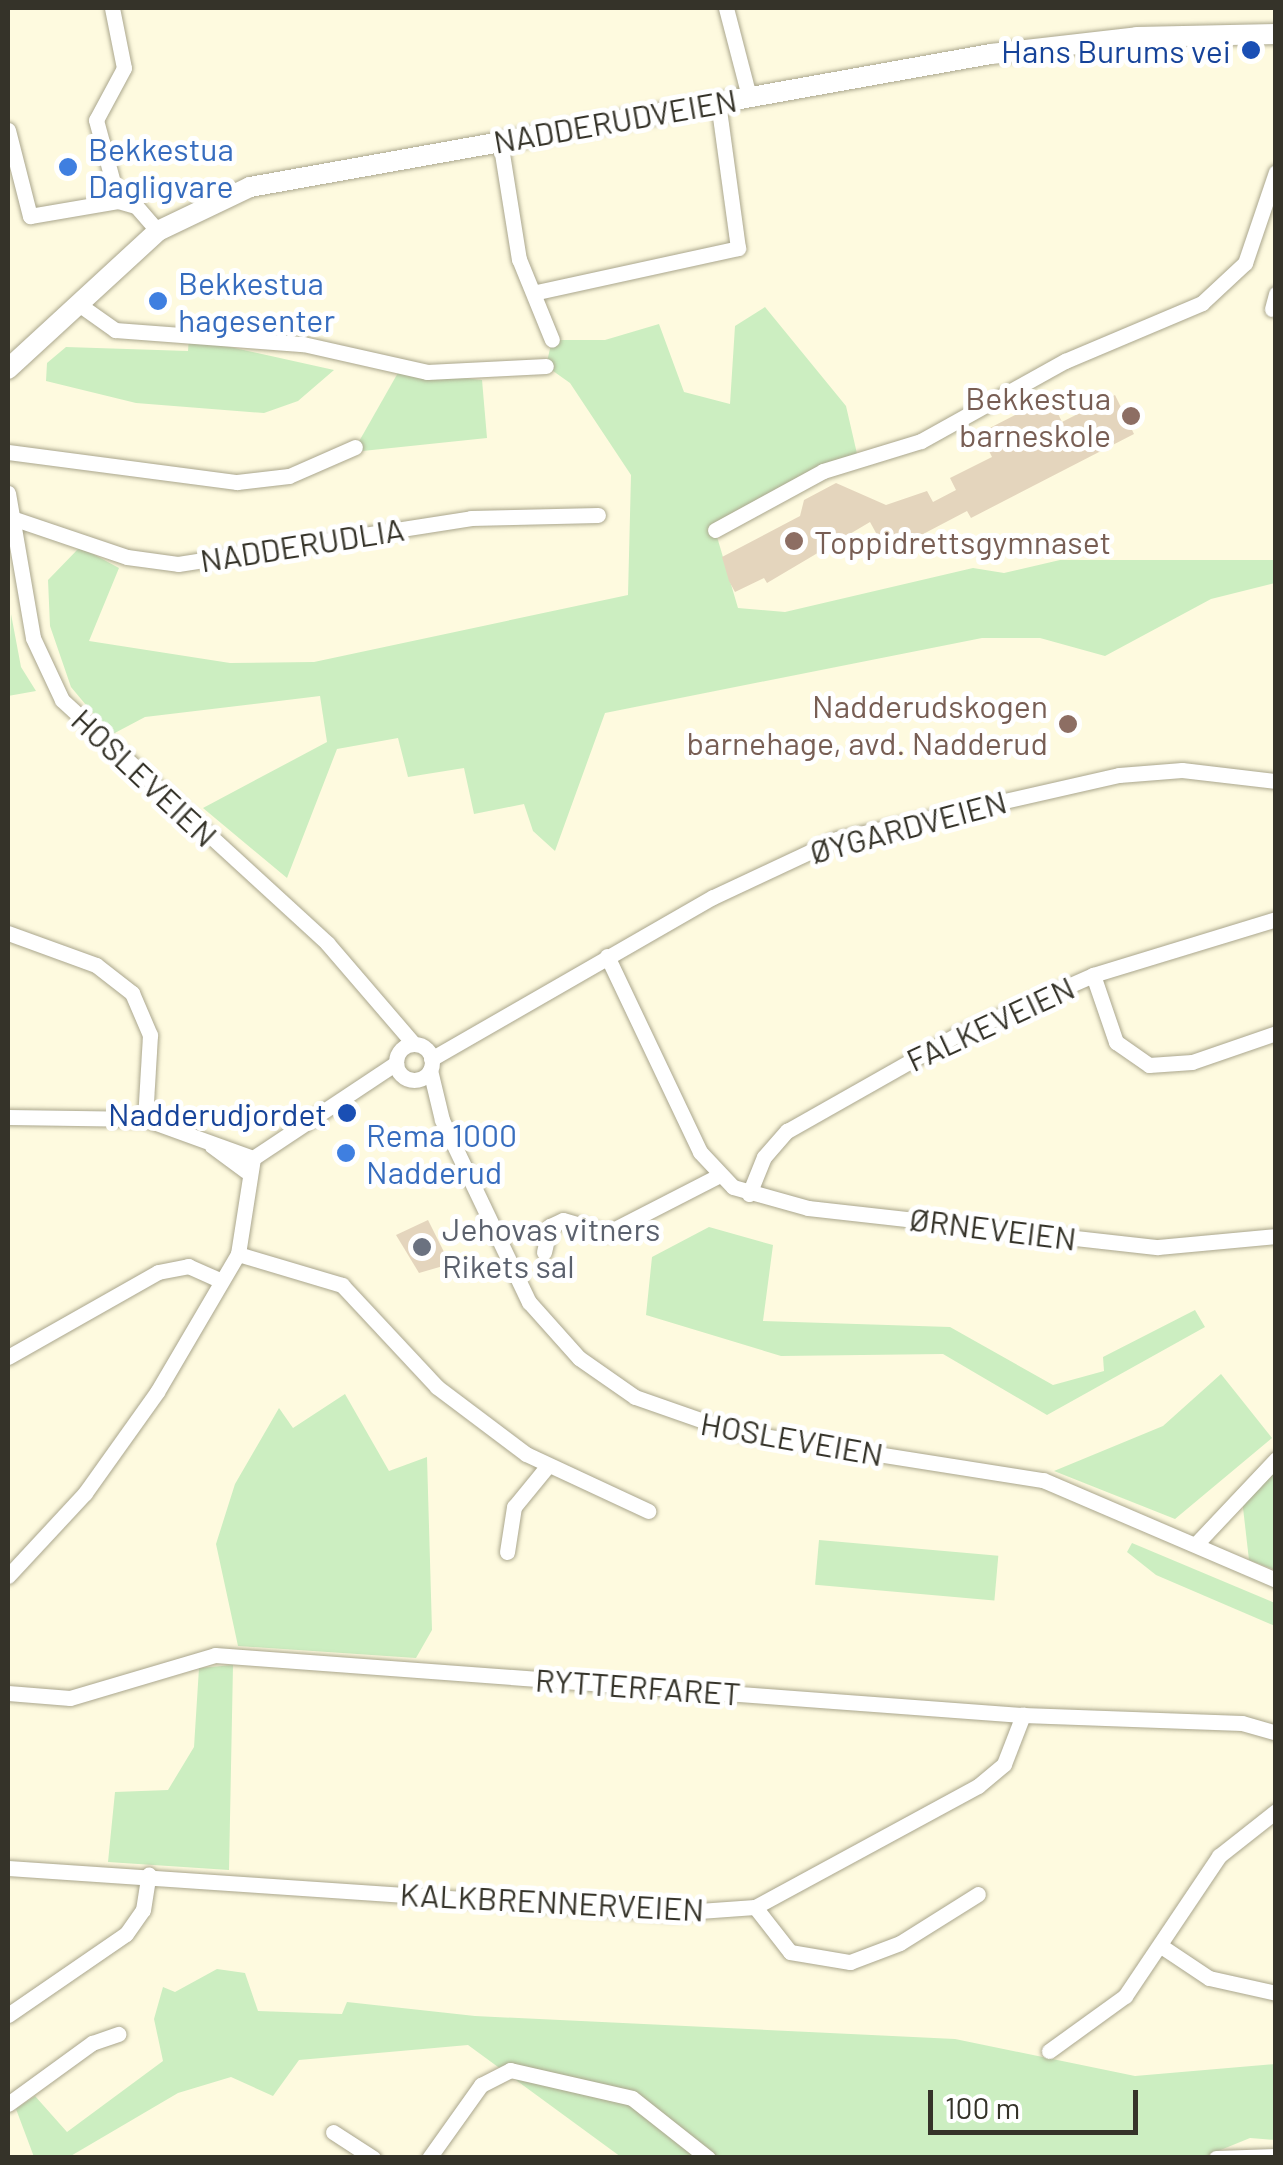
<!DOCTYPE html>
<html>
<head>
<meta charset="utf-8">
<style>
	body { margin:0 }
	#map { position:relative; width:1283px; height:2165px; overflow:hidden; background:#fefadf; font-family:Barlow,sans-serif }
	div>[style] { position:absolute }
	.green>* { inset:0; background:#cceec1; transform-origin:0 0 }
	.building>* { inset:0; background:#e4d5bd }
	.roads { filter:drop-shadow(0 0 2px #aaa68d) drop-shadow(0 0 2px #aaa68d) }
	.minor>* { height:15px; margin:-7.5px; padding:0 7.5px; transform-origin:7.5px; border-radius:7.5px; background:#fff }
	.minor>.ring { margin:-7.5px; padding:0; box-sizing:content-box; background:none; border:15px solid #fff; border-radius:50% }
	.major>* { height:20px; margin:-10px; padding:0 10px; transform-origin:10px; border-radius:10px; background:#fff }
	.dots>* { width:28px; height:28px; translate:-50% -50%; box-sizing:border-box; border:5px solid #fff; border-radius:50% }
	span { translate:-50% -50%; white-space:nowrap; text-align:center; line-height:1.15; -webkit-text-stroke:10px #fff; paint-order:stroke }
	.transit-label { font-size:32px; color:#164399 }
	.right { translate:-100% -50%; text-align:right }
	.street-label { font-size:32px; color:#353329 }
	.shop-label { font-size:32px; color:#366cbe }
	.left { translate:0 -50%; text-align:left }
	.education-label { font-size:32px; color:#785e54 }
	.worship-label { font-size:32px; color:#5b616d }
	.frame { position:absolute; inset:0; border:10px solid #353329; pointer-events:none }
	.scale { position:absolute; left:928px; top:2090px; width:210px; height:45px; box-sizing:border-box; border:5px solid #353329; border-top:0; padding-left:12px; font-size:30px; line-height:35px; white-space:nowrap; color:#353329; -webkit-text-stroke:8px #fff; paint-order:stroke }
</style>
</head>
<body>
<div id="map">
	<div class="green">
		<i style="clip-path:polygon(765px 307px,846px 406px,858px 458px,715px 530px,738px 608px,785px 612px,973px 568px,1004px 573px,1060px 560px,1276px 560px,1275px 583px,1211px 599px,1105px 656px,1040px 638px,982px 638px,605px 713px,555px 851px,533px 831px,524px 804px,474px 814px,464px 768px,408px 777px,398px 738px,337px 749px,287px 878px,203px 808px,327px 742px,320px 696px,145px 717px,111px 735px,71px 687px,50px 626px,48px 580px,80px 547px,119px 568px,89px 641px,230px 663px,314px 662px,628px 595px,631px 475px,570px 383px,546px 366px,552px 340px,605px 340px,659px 324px,684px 392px,730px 404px,735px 326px)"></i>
		<i style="clip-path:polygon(189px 338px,334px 370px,298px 401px,264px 413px,136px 403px,46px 381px,47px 363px,66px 347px,188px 351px)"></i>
		<i style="clip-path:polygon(399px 371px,482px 380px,487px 438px,353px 452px)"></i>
		<i style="clip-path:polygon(11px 614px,21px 667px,36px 691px,8px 696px)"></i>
		<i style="clip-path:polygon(709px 1227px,773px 1245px,763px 1321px,950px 1327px,1053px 1385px,1104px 1371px,1103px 1357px,1195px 1310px,1205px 1327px,1047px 1415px,943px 1354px,781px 1356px,646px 1315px,652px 1257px)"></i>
		<i style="clip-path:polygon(1221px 1374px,1272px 1438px,1175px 1519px,1054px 1471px,1163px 1426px)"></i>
		<i style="clip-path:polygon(345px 1394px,389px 1471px,427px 1457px,432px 1630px,416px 1658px,238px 1646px,216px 1544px,235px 1484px,279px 1408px,293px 1428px)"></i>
		<i style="clip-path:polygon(1275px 1468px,1275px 1570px,1249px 1560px,1242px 1499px)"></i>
		<i style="left:819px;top:1540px;width:180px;height:45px;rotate:5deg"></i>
		<i style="clip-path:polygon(1132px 1543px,1275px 1603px,1275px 1626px,1156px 1575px,1127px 1552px)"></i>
		<i style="clip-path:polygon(233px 1665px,229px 1870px,108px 1862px,115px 1792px,168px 1790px,194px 1747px,199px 1668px)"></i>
		<i style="clip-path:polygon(217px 1969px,245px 1973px,258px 2011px,342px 2014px,347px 2002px,475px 2016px,955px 2039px,1135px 2076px,1276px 2064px,1275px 2140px,1250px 2138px,1201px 2158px,621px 2157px,468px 2045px,299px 2060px,273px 2096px,231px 2077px,178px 2093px,69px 2157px,34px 2157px,16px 2109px,35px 2096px,67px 2132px,163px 2061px,154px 2019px,163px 1987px,175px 1992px)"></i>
	</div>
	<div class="building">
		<i style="clip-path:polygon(1115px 395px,1134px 434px,971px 518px,967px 511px,887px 553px,870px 522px,767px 583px,764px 578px,735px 592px,729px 581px,722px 557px,800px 516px,804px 500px,836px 483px,886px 505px,927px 491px,933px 502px,956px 490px,950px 478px,992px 457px,980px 433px,1050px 397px,1062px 422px)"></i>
		<i style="clip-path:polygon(428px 1220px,450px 1264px,419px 1273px,396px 1235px)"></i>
	</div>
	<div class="roads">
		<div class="minor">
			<i style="left:112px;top:8px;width:61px;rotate:78.7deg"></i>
			<i style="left:124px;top:68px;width:59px;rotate:118.3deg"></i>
			<i style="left:96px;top:120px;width:84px;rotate:74.8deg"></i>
			<i style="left:726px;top:8px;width:91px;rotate:75.4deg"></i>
			<i style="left:8px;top:130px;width:89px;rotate:75.7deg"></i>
			<i style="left:30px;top:216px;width:89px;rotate:-9.7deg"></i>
			<i style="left:118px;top:201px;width:19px;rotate:16deg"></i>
			<i style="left:136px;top:206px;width:33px;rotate:49deg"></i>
			<i style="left:500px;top:141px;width:120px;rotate:80.9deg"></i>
			<i style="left:519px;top:259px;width:87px;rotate:67.8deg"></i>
			<i style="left:537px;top:292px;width:206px;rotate:-12.3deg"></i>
			<i style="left:738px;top:248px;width:147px;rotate:-97.8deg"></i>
			<i style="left:77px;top:303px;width:47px;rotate:35.4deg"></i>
			<i style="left:115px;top:330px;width:189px;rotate:4.3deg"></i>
			<i style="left:303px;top:344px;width:127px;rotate:12.7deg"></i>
			<i style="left:427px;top:372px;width:119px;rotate:-2.9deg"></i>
			<i style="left:1272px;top:309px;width:16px;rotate:-75deg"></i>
			<i style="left:8px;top:452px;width:231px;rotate:7.5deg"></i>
			<i style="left:237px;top:482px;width:52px;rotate:-6.6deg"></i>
			<i style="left:289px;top:476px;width:72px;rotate:-23.7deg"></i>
			<i style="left:8px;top:493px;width:147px;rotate:80.2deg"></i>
			<i style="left:33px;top:638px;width:68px;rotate:64.9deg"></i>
			<i style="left:62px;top:700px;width:360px;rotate:42.5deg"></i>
			<i style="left:327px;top:943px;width:133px;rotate:49.3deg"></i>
			<i style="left:12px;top:518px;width:121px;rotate:18.7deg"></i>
			<i style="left:127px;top:557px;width:51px;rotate:7.8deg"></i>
			<i style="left:178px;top:564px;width:297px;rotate:-8.9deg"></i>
			<i style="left:471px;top:518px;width:127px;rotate:-1.4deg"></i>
			<i style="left:715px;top:530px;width:123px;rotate:-28.6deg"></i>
			<i style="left:823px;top:471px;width:102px;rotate:-17deg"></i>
			<i style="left:921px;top:441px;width:165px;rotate:-29.1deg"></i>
			<i style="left:1065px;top:361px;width:149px;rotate:-22.9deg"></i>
			<i style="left:1202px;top:303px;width:59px;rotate:-42.9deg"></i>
			<i style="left:1245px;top:263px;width:96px;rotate:-71.2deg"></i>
			<i style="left:8px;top:933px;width:94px;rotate:20deg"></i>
			<i style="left:96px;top:965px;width:46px;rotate:37.9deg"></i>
			<i style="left:132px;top:993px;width:46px;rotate:66.8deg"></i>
			<i style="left:150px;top:1035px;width:84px;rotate:93.4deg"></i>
			<i style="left:607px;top:956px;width:217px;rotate:64.6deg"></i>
			<i style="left:700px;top:1152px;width:48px;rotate:46.7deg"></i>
			<i style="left:733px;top:1187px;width:78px;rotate:15.6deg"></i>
			<i style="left:808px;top:1208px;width:352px;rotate:6.4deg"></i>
			<i style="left:1158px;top:1247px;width:119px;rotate:-5.3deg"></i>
			<i style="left:1093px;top:975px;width:71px;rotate:71.1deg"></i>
			<i style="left:1116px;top:1042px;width:40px;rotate:34.9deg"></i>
			<i style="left:1149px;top:1065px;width:43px;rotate:-4deg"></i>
			<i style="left:1192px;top:1062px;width:89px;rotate:-19deg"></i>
			<i class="ring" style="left:396px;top:1044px;width:21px;height:21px"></i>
			<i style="left:431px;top:1059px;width:325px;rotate:-29.9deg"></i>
			<i style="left:713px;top:897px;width:137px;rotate:-25.1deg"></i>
			<i style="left:837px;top:839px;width:289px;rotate:-12.8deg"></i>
			<i style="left:1119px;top:775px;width:63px;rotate:-4.5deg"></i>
			<i style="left:1182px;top:770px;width:95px;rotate:6.7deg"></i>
			<i style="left:430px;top:1070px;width:51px;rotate:76.5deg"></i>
			<i style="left:442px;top:1120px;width:202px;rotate:64.5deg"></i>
			<i style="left:529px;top:1302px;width:75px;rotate:48.2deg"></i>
			<i style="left:579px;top:1358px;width:68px;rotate:34.9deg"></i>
			<i style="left:635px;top:1397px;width:103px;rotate:19.3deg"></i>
			<i style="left:732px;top:1431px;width:315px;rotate:9deg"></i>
			<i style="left:1043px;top:1480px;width:254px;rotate:23.2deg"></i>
			<i style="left:8px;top:1117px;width:137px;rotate:0.8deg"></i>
			<i style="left:145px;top:1119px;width:115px;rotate:19.9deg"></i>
			<i style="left:212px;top:1146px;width:42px;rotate:36.3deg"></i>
			<i style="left:749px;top:1194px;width:40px;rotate:-68deg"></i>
			<i style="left:764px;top:1157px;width:35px;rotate:-49deg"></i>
			<i style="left:787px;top:1131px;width:195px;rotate:-29.5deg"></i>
			<i style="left:957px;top:1035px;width:149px;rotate:-23.8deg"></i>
			<i style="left:1093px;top:975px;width:191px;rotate:-17deg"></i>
			<i style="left:544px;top:1252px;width:27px;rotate:-77deg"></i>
			<i style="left:550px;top:1226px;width:14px;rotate:-25deg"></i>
			<i style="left:563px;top:1220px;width:46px;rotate:16.5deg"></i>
			<i style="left:607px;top:1233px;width:123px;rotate:-27.2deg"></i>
			<i style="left:238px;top:1254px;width:109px;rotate:16.6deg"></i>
			<i style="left:342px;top:1285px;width:139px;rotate:47deg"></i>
			<i style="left:437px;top:1387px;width:111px;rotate:37deg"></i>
			<i style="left:526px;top:1454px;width:135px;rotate:25deg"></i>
			<i style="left:8px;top:1357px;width:172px;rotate:-29.5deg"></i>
			<i style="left:158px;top:1272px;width:31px;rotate:-11deg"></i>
			<i style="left:188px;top:1266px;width:36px;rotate:24deg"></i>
			<i style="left:1196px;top:1544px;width:117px;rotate:-46.7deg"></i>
			<i style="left:507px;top:1552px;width:46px;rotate:-81.2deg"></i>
			<i style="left:514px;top:1507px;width:50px;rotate:-50.6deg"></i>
			<i style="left:8px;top:1576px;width:113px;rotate:-47.1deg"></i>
			<i style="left:85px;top:1493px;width:124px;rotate:-54.5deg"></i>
			<i style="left:157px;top:1392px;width:160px;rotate:-59.6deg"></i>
			<i style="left:238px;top:1254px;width:97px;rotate:-81.1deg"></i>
			<i style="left:253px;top:1158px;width:172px;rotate:-33.6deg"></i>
			<i style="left:8px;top:1693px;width:62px;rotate:4.6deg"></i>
			<i style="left:70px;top:1698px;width:151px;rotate:-16.5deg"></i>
			<i style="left:215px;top:1655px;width:810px;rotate:4.25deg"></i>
			<i style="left:1023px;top:1715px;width:219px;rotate:2.1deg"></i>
			<i style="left:1242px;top:1723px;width:35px;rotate:16deg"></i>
			<i style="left:8px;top:1868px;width:665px;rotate:3.88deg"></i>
			<i style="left:671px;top:1913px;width:84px;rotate:-4.1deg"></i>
			<i style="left:755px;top:1907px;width:254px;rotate:-28.5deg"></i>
			<i style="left:978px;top:1786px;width:34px;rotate:-40deg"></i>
			<i style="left:1004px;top:1764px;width:53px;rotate:-68.8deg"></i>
			<i style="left:755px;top:1907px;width:57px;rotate:52.1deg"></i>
			<i style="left:790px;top:1952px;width:61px;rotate:9.5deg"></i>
			<i style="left:850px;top:1962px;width:53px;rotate:-20.8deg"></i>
			<i style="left:900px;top:1943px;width:92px;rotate:-32.1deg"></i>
			<i style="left:1164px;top:1948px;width:54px;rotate:33.7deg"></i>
			<i style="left:1209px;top:1978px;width:69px;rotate:12.6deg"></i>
			<i style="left:8px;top:2015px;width:143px;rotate:-34.5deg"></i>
			<i style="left:126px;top:1934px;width:29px;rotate:-55deg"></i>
			<i style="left:143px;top:1910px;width:36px;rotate:-81deg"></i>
			<i style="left:1049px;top:2051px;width:94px;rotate:-35.9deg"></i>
			<i style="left:1125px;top:1996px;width:169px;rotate:-56.1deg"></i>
			<i style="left:1219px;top:1856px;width:73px;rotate:-38.3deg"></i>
			<i style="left:8px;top:2104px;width:104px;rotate:-36deg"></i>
			<i style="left:92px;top:2043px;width:28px;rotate:-19deg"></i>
			<i style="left:333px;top:2132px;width:48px;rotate:33deg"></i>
			<i style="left:429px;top:2158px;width:90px;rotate:-54.5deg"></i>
			<i style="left:481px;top:2085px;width:33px;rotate:-27deg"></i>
			<i style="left:510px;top:2070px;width:125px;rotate:12.9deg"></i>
			<i style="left:632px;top:2098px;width:97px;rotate:38.3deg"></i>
			<i style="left:1216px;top:2158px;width:60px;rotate:-1.9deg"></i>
		</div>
		<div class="major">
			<i style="left:8px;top:369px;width:204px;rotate:-42.6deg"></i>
			<i style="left:158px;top:231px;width:102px;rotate:-25.6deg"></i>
			<i style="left:250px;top:187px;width:753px;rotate:-10.18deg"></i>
			<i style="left:991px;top:54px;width:147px;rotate:-6.6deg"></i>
			<i style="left:1137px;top:37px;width:139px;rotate:-1.2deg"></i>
		</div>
	</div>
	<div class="dots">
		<i style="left:1251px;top:50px;background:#1a4fb4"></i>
		<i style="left:68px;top:167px;background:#3f7fe0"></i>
		<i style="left:158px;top:301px;background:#3f7fe0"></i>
		<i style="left:1131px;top:416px;background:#8d6e63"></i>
		<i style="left:794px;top:541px;background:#8d6e63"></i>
		<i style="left:1068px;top:724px;background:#8d6e63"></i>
		<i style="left:347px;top:1113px;background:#1a4fb4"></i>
		<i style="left:346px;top:1153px;background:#3f7fe0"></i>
		<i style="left:422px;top:1247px;background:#6b7280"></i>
	</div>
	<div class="transit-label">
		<span class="right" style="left:1231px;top:50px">Hans Burums vei</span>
		<span class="right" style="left:327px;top:1113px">Nadderudjordet</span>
	</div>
	<div class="street-label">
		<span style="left:615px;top:120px;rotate:-10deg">NADDERUDVEIEN</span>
		<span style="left:302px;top:544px;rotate:-9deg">NADDERUDLIA</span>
		<span style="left:145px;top:777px;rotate:43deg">HOSLEVEIEN</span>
		<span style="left:908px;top:826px;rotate:-15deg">ØYGARDVEIEN</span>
		<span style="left:990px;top:1023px;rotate:-25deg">FALKEVEIEN</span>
		<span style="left:993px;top:1228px;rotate:7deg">ØRNEVEIEN</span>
		<span style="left:792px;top:1438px;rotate:10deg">HOSLEVEIEN</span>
		<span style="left:638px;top:1686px;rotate:4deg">RYTTERFARET</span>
		<span style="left:552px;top:1901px;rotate:3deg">KALKBRENNERVEIEN</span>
	</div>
	<div class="shop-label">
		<span class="left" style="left:88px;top:167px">Bekkestua<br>Dagligvare</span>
		<span class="left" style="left:178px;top:301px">Bekkestua<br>hagesenter</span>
		<span class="left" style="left:366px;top:1153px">Rema 1000<br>Nadderud</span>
	</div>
	<div class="education-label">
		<span class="right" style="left:1111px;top:416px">Bekkestua<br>barneskole</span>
		<span class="left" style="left:814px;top:541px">Toppidrettsgymnaset</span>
		<span class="right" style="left:1048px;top:724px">Nadderudskogen<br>barnehage, avd. Nadderud</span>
	</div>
	<div class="worship-label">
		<span class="left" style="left:442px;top:1247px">Jehovas vitners<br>Rikets sal</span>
	</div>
	<div class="frame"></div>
	<div class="scale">100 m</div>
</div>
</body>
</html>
